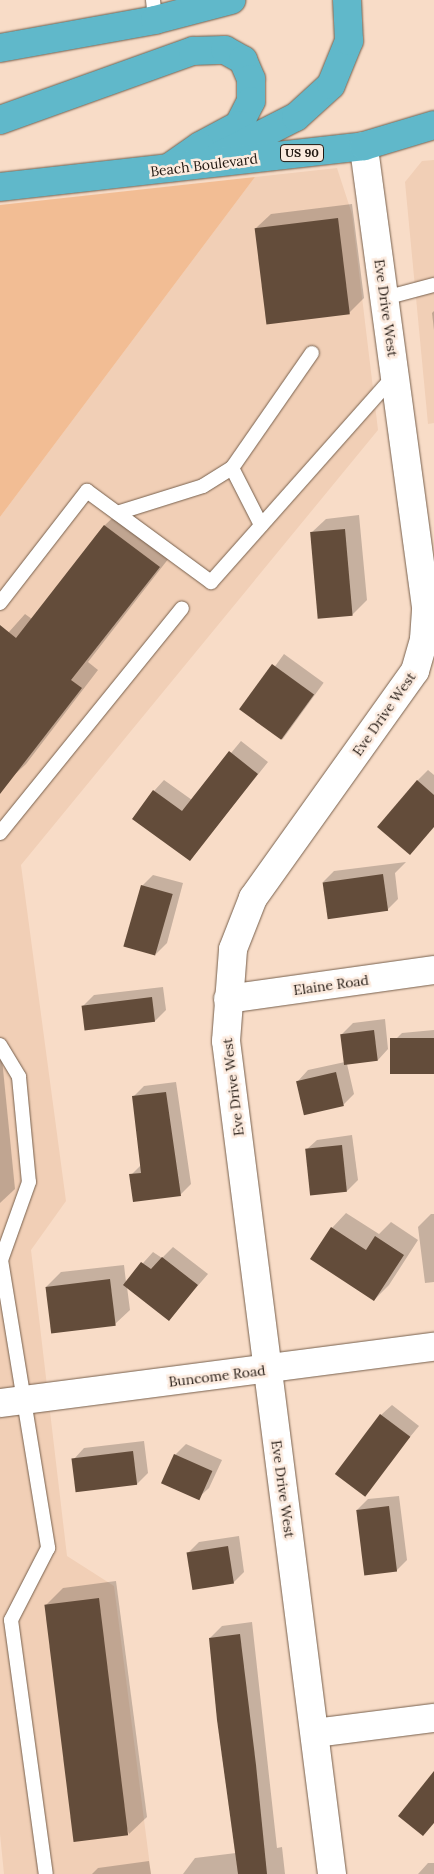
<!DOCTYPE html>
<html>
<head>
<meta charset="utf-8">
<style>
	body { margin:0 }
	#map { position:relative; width:434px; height:1874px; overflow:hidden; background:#f8dcc7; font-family:Lora,serif }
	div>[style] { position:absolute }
	.built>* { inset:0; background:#f1cfb6 }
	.green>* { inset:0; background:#f2bd94 }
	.shadow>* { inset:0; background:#0003; transform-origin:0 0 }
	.building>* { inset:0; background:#634c3a; transform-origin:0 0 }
	.roads { filter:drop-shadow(0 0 1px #77604d) drop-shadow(0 0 1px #77604d) }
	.service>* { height:14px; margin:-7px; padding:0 7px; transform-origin:7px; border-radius:7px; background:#fff }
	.minor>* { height:28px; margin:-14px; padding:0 14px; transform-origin:14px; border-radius:14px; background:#fff }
	.trunk>* { height:28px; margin:-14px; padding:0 14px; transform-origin:14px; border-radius:14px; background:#60b8ca }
	span { translate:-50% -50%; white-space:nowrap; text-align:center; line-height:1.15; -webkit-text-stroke:5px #fcebdf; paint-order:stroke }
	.shield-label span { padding:1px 4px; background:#fcebdf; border:1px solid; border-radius:4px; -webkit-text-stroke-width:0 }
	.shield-label { font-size:12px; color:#221811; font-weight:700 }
	.street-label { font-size:14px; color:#221811 }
</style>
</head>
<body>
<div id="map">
	<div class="built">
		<i style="clip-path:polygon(434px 160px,434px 423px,428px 424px,405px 182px,422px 161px)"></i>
		<i style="clip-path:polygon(337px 168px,352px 214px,378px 430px,21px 865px,66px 1201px,31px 1250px,67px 1556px,114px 1586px,151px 1874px,4px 1874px,0 1834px,0 517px,255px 177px)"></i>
	</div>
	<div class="green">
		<i style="clip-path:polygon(255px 177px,0 517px,0 205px)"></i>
	</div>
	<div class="shadow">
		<i style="clip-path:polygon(352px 204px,364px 298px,349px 313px,256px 228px,271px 214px)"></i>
		<i style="clip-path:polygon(434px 311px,434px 330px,432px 313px)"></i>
		<i style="clip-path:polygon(123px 508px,176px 549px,88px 662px,98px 670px,26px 764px,8px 781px,0 775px,0 642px,25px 614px,32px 619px,105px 525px)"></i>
		<i style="clip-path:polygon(359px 515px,367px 600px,352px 615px,311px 533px,326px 519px)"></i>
		<i style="left:284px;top:654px;width:49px;height:70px;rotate:36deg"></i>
		<i style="clip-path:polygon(241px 741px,268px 762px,190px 859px,154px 791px,164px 780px,192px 800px)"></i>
		<i style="clip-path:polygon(428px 770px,434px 775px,434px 827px,417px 781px)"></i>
		<i style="clip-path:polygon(406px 862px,395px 873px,398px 899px,387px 910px,323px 882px,334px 871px)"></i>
		<i style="clip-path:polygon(153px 875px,183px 883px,167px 943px,156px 954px,142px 886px)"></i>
		<i style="clip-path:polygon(163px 987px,166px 1010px,155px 1021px,83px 1006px,94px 995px)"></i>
		<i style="clip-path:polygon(385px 1019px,388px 1049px,378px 1060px,347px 1064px,354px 1094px,343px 1105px,298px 1081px,308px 1070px,345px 1062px,342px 1034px,353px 1023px)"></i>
		<i style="clip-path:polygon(434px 1030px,434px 1073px,391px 1044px,402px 1033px)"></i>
		<i style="clip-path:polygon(0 1039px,15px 1189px,0 1203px)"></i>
		<i style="clip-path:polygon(176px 1082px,191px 1184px,180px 1195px,131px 1175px,142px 1164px,133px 1097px,144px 1086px)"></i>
		<i style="clip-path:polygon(352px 1135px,358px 1180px,347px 1191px,306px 1150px,317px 1140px)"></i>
		<i style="clip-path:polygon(346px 1213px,379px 1234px,391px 1222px,418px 1240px,389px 1285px,374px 1300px,332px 1228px)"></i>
		<i style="clip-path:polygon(431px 1214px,434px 1214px,434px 1282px,425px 1283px,418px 1227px)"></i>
		<i style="clip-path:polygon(173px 1247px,208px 1274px,169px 1319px,127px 1287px,130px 1310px,115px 1324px,46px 1287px,61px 1272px,124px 1265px,126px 1282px,153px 1252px,162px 1258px)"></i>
		<i style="clip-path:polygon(392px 1405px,419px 1426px,363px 1494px,381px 1415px)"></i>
		<i style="clip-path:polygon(144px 1441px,148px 1473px,137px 1484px,74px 1459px,84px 1448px)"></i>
		<i style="clip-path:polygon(186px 1444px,222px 1460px,209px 1488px,198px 1498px,175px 1455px)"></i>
		<i style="clip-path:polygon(399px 1496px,407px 1560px,396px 1571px,357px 1510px,368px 1499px)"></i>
		<i style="clip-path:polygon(239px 1536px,244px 1572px,233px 1583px,188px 1553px,199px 1542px)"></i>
		<i style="clip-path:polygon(116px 1581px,147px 1817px,129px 1834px,46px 1605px,63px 1588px)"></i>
		<i style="clip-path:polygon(252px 1622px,277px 1848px,282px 1847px,285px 1874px,183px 1874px,195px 1858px,236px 1853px,210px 1638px,222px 1626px)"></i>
		<i style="clip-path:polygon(149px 1861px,151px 1874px,92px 1874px,98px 1868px)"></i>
		<i style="clip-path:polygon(428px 1863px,434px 1863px,434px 1874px,418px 1874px)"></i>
	</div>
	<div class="building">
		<i style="left:338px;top:218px;width:97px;height:84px;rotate:83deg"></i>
		<i style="clip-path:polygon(104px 525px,160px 567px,71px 680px,82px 688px,0 794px,0 625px,16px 638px)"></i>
		<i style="left:345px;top:529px;width:87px;height:35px;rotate:85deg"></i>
		<i style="left:272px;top:664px;width:52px;height:56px;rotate:36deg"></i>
		<i style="clip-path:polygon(229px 751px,258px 774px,190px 861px,132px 819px,153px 790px,182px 811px)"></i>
		<i style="clip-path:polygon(417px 780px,434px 795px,434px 827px,410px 855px,377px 827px)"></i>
		<i style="left:383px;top:874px;width:37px;height:61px;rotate:82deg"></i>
		<i style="left:141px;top:885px;width:33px;height:64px;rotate:16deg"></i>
		<i style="left:152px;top:997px;width:25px;height:71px;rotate:83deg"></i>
		<i style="left:374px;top:1030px;width:31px;height:34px;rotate:83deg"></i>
		<i style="left:434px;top:1038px;width:36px;height:44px;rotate:90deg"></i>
		<i style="left:336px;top:1072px;width:35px;height:41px;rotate:77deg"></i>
		<i style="clip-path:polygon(166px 1092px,181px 1196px,133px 1202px,129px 1174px,141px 1173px,132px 1096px)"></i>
		<i style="left:342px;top:1145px;width:47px;height:37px;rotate:84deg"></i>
		<i style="clip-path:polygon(331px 1227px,366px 1250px,375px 1236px,404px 1255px,374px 1301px,310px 1259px)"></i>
		<i style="clip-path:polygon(162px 1257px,198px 1285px,169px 1321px,123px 1285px,141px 1262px,151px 1269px)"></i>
		<i style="left:110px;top:1279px;width:47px;height:65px;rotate:83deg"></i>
		<i style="left:380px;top:1414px;width:38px;height:75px;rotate:37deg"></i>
		<i style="left:133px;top:1451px;width:34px;height:62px;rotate:83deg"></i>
		<i style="left:174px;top:1454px;width:42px;height:32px;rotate:24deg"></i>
		<i style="left:389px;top:1506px;width:66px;height:33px;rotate:83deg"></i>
		<i style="left:228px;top:1546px;width:38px;height:42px;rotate:81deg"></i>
		<i style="left:99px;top:1598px;width:239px;height:55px;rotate:83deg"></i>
		<i style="clip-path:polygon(240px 1634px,256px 1765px,267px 1874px,238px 1874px,217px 1720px,209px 1638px)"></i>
		<i style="clip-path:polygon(434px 1771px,434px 1823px,423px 1836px,398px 1816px)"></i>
	</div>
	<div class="roads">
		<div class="service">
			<i style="left:153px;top:0;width:20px;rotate:84deg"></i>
			<i style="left:385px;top:298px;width:51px;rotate:-14.9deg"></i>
			<i style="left:232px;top:468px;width:64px;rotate:63deg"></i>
			<i style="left:117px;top:513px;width:90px;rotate:-17.4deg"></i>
			<i style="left:203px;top:486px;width:34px;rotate:-32deg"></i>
			<i style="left:232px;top:468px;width:140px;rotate:-55.2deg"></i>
			<i style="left:0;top:603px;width:142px;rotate:-52.2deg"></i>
			<i style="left:87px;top:491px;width:154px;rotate:36.3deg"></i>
			<i style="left:211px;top:582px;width:277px;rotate:-48.4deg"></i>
			<i style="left:0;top:833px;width:289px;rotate:-51deg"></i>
			<i style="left:0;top:1045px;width:37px;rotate:59deg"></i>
			<i style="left:19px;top:1077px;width:105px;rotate:84.6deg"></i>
			<i style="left:29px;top:1182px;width:83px;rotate:109.7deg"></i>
			<i style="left:1px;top:1260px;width:292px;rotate:80.7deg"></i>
			<i style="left:48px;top:1548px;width:81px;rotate:117.2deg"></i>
			<i style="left:11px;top:1620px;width:256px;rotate:82.2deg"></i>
		</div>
		<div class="minor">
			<i style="left:228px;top:999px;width:208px;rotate:-8deg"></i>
			<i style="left:0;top:1403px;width:438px;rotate:-7.4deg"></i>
			<i style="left:315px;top:1733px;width:120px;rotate:-7.2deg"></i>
			<i style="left:332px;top:1874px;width:840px;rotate:-97.25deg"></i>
			<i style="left:226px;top:1041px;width:92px;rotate:-85.6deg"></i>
			<i style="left:233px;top:949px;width:55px;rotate:-68.6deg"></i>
			<i style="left:253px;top:898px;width:279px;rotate:-54.5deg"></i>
			<i style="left:415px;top:671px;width:33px;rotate:-74deg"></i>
			<i style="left:424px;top:639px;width:32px;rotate:-86deg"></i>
			<i style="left:426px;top:607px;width:465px;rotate:-97.7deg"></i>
		</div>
		<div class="trunk">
			<i style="left:0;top:48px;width:158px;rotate:-10.2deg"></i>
			<i style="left:155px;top:20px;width:79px;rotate:-14.7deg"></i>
			<i style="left:0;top:120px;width:205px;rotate:-19.7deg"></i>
			<i style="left:193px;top:51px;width:32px;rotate:-2deg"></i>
			<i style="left:225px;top:50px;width:21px;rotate:29deg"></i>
			<i style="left:243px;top:60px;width:21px;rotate:67deg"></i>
			<i style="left:251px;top:79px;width:22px;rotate:90deg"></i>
			<i style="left:251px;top:101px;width:27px;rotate:117deg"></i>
			<i style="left:239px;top:125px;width:44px;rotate:151.7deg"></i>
			<i style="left:200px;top:146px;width:38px;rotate:145deg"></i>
			<i style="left:219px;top:156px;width:86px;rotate:-26.9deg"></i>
			<i style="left:296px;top:117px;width:47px;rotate:-42.4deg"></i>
			<i style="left:331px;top:85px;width:48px;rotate:-67.8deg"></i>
			<i style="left:349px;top:41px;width:41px;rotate:-92.8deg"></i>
			<i style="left:0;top:187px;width:366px;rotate:-6.4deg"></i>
			<i style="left:364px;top:146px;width:73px;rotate:-16.7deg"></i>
		</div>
	</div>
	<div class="shield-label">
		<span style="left:302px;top:153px">US 90</span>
	</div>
	<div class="street-label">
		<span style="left:204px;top:165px;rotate:-7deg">Beach Boulevard</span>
		<span style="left:386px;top:308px;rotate:82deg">Eve Drive West</span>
		<span style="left:384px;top:714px;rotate:-55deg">Eve Drive West</span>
		<span style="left:331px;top:985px;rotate:-8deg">Elaine Road</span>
		<span style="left:233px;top:1087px;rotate:-97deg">Eve Drive West</span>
		<span style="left:217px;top:1376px;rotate:-7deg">Buncome Road</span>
		<span style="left:283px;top:1489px;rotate:82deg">Eve Drive West</span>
	</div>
</div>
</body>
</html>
